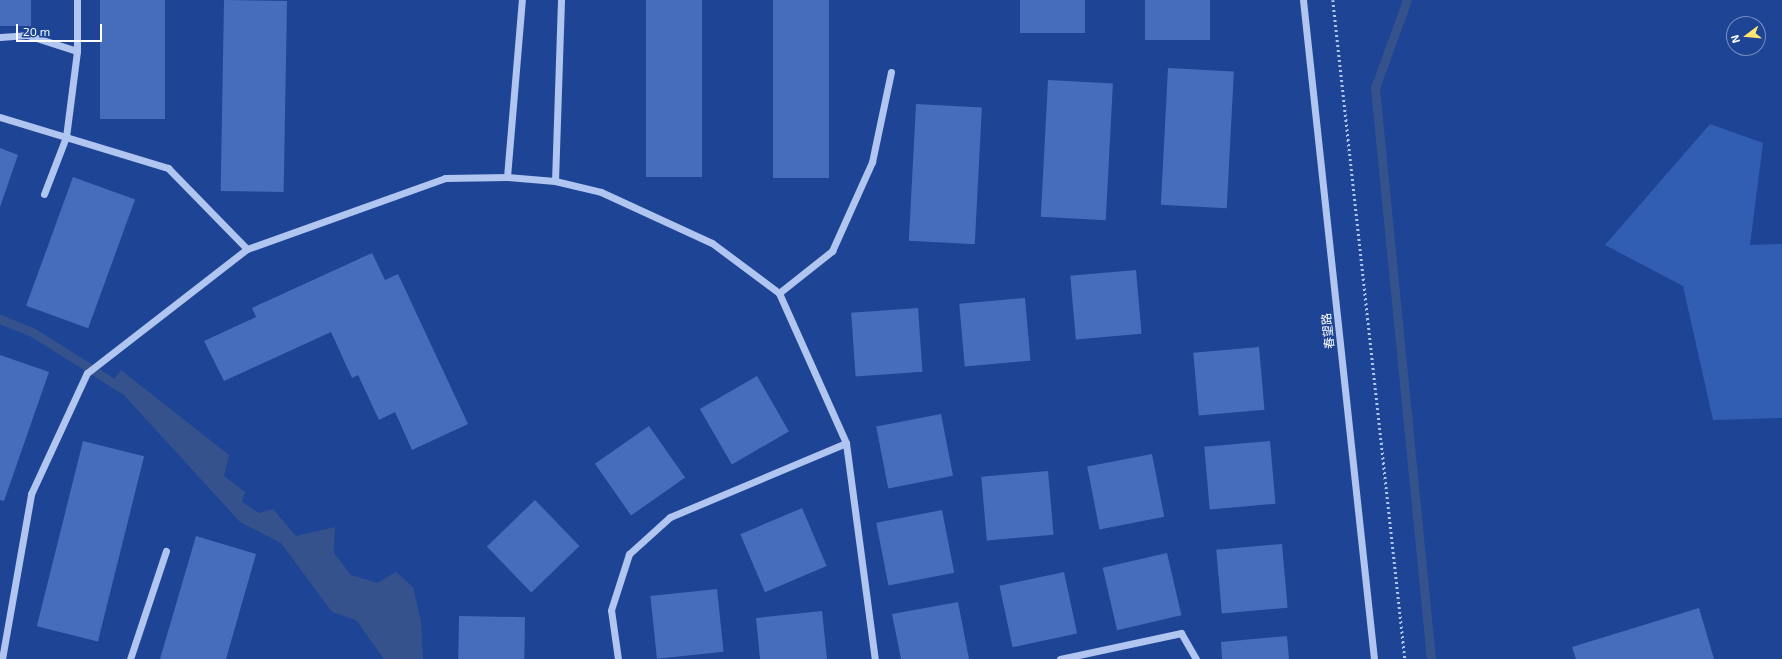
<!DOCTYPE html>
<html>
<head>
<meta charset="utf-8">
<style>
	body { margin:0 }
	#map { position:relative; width:1782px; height:659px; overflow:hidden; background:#1d4495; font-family:"Exo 2","Noto Sans SC",sans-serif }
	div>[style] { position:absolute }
	.green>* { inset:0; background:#315db3 }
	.water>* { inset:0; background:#35528d }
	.stream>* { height:9px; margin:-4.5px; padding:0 4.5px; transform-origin:4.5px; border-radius:4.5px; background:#35528d }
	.building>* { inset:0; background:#456dbc; transform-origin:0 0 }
	.path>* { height:2.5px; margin-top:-1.25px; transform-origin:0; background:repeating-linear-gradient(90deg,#b0c5ef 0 2px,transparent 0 5px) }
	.minor>* { height:7px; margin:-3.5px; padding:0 3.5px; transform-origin:3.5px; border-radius:3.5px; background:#b0c5ef }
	span { translate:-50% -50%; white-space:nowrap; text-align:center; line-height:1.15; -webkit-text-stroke:3px #1d4495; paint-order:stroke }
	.street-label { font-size:12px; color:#fff }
	.north { position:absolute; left:1726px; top:16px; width:40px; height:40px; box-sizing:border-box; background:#1d4495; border:1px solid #778fbf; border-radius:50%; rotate:254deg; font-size:11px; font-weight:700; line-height:16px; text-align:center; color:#fff }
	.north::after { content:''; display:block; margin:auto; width:14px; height:18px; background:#ffe56e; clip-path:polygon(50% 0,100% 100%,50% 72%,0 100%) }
	.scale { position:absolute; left:16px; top:24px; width:86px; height:18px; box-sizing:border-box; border:2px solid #fff; border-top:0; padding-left:5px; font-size:12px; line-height:14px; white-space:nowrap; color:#fff; -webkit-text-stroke:3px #1d4495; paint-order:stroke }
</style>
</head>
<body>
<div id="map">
	<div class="green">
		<i style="clip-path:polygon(1710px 124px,1763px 143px,1750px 245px,1782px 244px,1782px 418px,1713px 420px,1683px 286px,1605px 245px)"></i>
	</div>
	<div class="water">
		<i style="clip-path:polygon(121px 370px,229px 455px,224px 476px,245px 492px,242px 502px,259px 513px,273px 509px,296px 536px,335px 527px,334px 553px,351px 575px,377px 583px,396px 572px,413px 587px,421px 621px,423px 659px,384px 659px,356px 620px,332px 612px,281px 543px,240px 522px,112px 382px)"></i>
	</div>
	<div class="stream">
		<i style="left:1407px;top:0;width:94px;rotate:110deg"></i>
		<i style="left:1375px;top:88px;width:574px;rotate:84.4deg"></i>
		<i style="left:0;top:319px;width:37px;rotate:22deg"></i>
		<i style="left:34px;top:333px;width:105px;rotate:32.2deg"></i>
	</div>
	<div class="building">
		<i style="left:0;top:0;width:31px;height:26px"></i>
		<i style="left:100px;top:0;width:65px;height:119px"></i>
		<i style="left:224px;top:0;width:63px;height:191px;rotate:1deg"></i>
		<i style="left:646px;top:0;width:56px;height:177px"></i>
		<i style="left:773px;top:0;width:56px;height:178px"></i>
		<i style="left:1020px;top:0;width:65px;height:33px"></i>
		<i style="left:1145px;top:0;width:65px;height:40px"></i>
		<i style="left:1168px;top:68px;width:66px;height:137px;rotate:3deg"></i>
		<i style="left:1048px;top:80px;width:65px;height:137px;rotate:3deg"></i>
		<i style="left:916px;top:104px;width:66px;height:137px;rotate:3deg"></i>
		<i style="clip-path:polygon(0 148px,18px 155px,0 207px)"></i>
		<i style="left:73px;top:177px;width:66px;height:137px;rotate:20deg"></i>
		<i style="clip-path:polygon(372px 253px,385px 280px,398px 274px,468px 424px,412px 450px,395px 412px,379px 420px,358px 375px,352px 378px,331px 332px,224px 381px,204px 341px,256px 317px,252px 308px)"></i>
		<i style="left:1136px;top:270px;width:64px;height:66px;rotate:85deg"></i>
		<i style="left:1025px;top:298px;width:63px;height:66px;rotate:85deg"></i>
		<i style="left:918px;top:308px;width:64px;height:67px;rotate:86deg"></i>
		<i style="left:1259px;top:347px;width:63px;height:66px;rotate:85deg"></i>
		<i style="clip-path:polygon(0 355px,49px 372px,4px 501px,0 500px)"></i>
		<i style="left:757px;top:376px;width:64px;height:66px;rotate:60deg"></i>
		<i style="left:941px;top:414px;width:63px;height:66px;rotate:79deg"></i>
		<i style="left:649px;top:426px;width:63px;height:66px;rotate:55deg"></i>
		<i style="left:83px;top:441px;width:63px;height:191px;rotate:14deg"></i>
		<i style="left:1270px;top:441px;width:63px;height:66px;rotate:85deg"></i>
		<i style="left:1152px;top:454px;width:64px;height:66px;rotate:79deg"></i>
		<i style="left:1048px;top:471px;width:64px;height:67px;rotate:85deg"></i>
		<i style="left:535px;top:500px;width:64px;height:67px;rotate:46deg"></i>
		<i style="left:802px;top:508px;width:63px;height:67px;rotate:67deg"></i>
		<i style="left:942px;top:510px;width:64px;height:67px;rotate:79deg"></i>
		<i style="clip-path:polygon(196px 536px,256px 554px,226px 659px,160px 659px)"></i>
		<i style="left:1282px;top:544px;width:64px;height:66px;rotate:85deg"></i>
		<i style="left:1167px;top:553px;width:64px;height:66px;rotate:77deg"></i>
		<i style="left:1064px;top:572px;width:63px;height:66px;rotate:78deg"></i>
		<i style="left:717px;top:589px;width:63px;height:67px;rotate:84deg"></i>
		<i style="clip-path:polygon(958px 602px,969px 659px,901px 659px,892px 614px)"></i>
		<i style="clip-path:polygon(1699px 608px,1714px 659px,1576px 659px,1572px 647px)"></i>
		<i style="clip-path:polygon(822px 611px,827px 659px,760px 659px,756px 618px)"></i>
		<i style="left:459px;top:616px;width:66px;height:43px;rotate:1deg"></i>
		<i style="clip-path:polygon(1287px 636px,1289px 659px,1222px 659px,1221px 642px)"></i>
	</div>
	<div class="path">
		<i style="left:1333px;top:0;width:663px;rotate:83.76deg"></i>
	</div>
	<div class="minor">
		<i style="left:1303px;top:0;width:663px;rotate:83.85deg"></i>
		<i style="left:0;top:37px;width:27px;rotate:-4deg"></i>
		<i style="left:27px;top:35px;width:52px;rotate:17.7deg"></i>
		<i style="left:0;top:117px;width:176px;rotate:16.9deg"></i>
		<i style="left:168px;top:168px;width:113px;rotate:45.7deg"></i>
		<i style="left:507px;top:177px;width:178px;rotate:-85.2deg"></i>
		<i style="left:555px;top:181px;width:181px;rotate:-88.1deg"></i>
		<i style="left:44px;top:194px;width:61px;rotate:-68.9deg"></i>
		<i style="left:66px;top:137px;width:87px;rotate:-82.7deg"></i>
		<i style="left:77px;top:51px;width:51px;rotate:-90deg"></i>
		<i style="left:779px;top:293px;width:68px;rotate:-38.4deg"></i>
		<i style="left:832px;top:251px;width:98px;rotate:-65.8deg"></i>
		<i style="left:872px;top:162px;width:92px;rotate:-78.1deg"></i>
		<i style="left:2px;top:659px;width:168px;rotate:-80deg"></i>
		<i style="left:31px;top:494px;width:133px;rotate:-65.2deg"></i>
		<i style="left:87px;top:373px;width:202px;rotate:-37.8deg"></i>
		<i style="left:247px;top:249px;width:210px;rotate:-19.7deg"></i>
		<i style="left:445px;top:178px;width:62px;rotate:-0.9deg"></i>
		<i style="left:507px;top:177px;width:48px;rotate:4.8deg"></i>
		<i style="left:555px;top:181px;width:47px;rotate:13.4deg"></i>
		<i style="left:601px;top:192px;width:122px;rotate:24.7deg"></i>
		<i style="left:712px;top:243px;width:84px;rotate:36.7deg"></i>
		<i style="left:779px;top:293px;width:164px;rotate:65.9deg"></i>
		<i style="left:846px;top:443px;width:218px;rotate:82.4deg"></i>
		<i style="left:130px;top:659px;width:114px;rotate:-71.6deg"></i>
		<i style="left:618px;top:659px;width:49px;rotate:-98.1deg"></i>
		<i style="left:611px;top:610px;width:59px;rotate:-72.2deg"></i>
		<i style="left:629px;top:554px;width:55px;rotate:-42.1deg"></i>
		<i style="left:670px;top:517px;width:191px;rotate:-22.8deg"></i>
		<i style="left:1060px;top:659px;width:124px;rotate:-12.1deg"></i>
		<i style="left:1181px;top:633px;width:30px;rotate:60deg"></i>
	</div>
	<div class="street-label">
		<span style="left:1328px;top:331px;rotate:-96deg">春望路</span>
	</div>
	<div class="north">N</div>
	<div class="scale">20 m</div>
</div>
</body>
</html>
